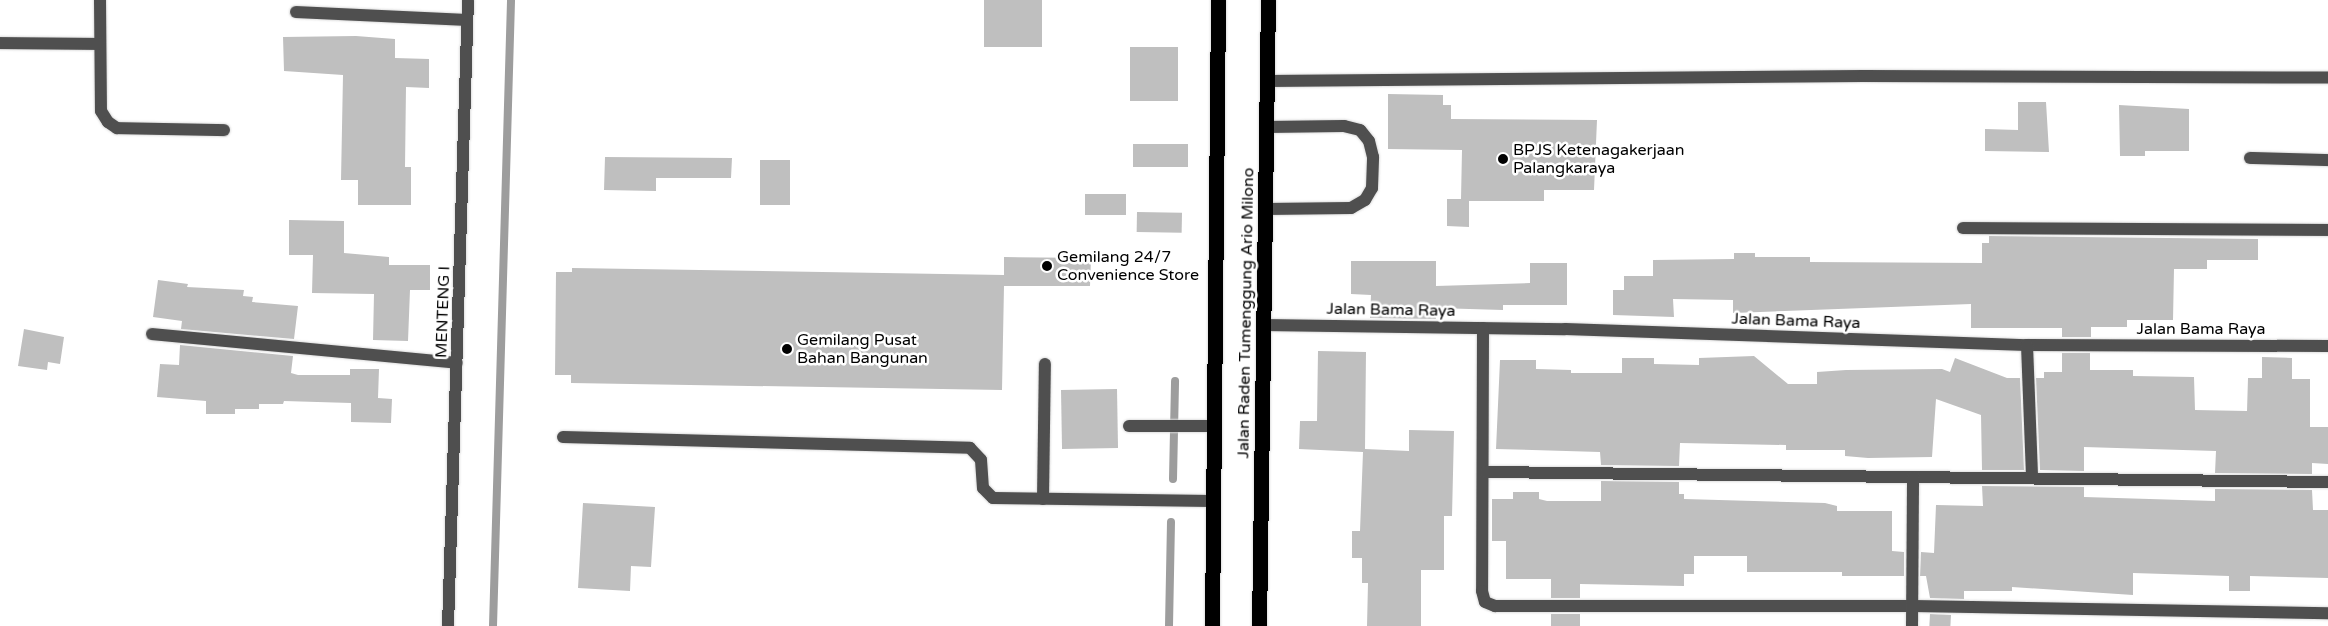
<!DOCTYPE html>
<html>
<head>
<meta charset="utf-8">
<style>
	body { margin:0 }
	#map { position:relative; width:2328px; height:626px; overflow:hidden; background:#fff; font-family:"Varela Round",sans-serif }
	div>[style] { position:absolute }
	.stream>* { height:8px; margin:-4px; padding:0 4px; transform-origin:4px; border-radius:4px; background:#9d9d9d }
	.building>* { inset:0; background:#bfbfbf; transform-origin:0 0 }
	.roads { filter:drop-shadow(0 0 1px #dbdbdb) drop-shadow(0 0 1px #dbdbdb) }
	.minor>* { height:12px; margin:-6px; padding:0 6px; transform-origin:6px; border-radius:6px; background:#4f4f4f }
	.highway>* { height:15px; margin:-7.5px; padding:0 7.5px; transform-origin:7.5px; border-radius:7.5px; background:#000 }
	.dots>* { width:14px; height:14px; translate:-50% -50%; box-sizing:border-box; border:2px solid #fff; border-radius:50% }
	span { translate:-50% -50%; white-space:nowrap; text-align:center; line-height:1.15; -webkit-text-stroke:5px #fff; paint-order:stroke }
	.poi-label { font-size:16px; color:#000 }
	.left { translate:0 -50%; text-align:left }
	.street-label { font-size:16px; color:#000 }
</style>
</head>
<body>
<div id="map">
	<div class="stream">
		<i style="left:1173px;top:479px;width:98px;rotate:-88.8deg"></i>
		<i style="left:493px;top:626px;width:626px;rotate:-88.35deg"></i>
		<i style="left:1169px;top:626px;width:104px;rotate:-88.9deg"></i>
	</div>
	<div class="building">
		<i style="left:984px;top:0;width:58px;height:47px"></i>
		<i style="clip-path:polygon(356px 36px,395px 39px,395px 58px,429px 59px,429px 88px,406px 87px,405px 167px,411px 167px,411px 205px,358px 205px,358px 180px,341px 180px,343px 75px,284px 71px,283px 37px)"></i>
		<i style="left:1130px;top:47px;width:48px;height:54px"></i>
		<i style="clip-path:polygon(1388px 94px,1443px 95px,1443px 105px,1451px 105px,1451px 119px,1597px 120px,1594px 190px,1544px 190px,1544px 201px,1469px 201px,1469px 227px,1447px 226px,1447px 199px,1461px 199px,1462px 150px,1388px 149px)"></i>
		<i style="clip-path:polygon(2018px 102px,2046px 102px,2049px 152px,1985px 151px,1985px 129px,2018px 130px)"></i>
		<i style="clip-path:polygon(2119px 105px,2189px 109px,2189px 151px,2145px 151px,2145px 156px,2120px 156px)"></i>
		<i style="left:1133px;top:144px;width:55px;height:23px"></i>
		<i style="clip-path:polygon(605px 157px,732px 158px,731px 178px,656px 178px,656px 191px,604px 190px)"></i>
		<i style="left:760px;top:160px;width:30px;height:45px"></i>
		<i style="left:1085px;top:194px;width:41px;height:21px"></i>
		<i style="left:1137px;top:212px;width:45px;height:20px;rotate:1deg"></i>
		<i style="clip-path:polygon(289px 220px,344px 221px,344px 253px,389px 257px,389px 265px,430px 265px,430px 290px,410px 290px,408px 341px,373px 340px,374px 294px,312px 293px,313px 255px,289px 255px)"></i>
		<i style="clip-path:polygon(1989px 236px,2258px 239px,2258px 260px,2207px 260px,2207px 269px,2174px 269px,2173px 320px,2127px 320px,2127px 327px,2091px 327px,2091px 337px,2062px 337px,2062px 328px,1971px 328px,1971px 304px,1733px 313px,1733px 300px,1673px 299px,1674px 317px,1613px 315px,1613px 290px,1624px 290px,1624px 276px,1653px 276px,1653px 260px,1734px 259px,1734px 253px,1755px 253px,1755px 257px,1810px 257px,1810px 262px,1982px 263px,1982px 243px,1989px 243px)"></i>
		<i style="clip-path:polygon(1004px 257px,1091px 258px,1090px 286px,1004px 286px,1002px 390px,571px 383px,571px 375px,555px 375px,556px 272px,572px 272px,572px 268px,1004px 275px)"></i>
		<i style="clip-path:polygon(1351px 261px,1436px 261px,1436px 286px,1530px 283px,1530px 263px,1567px 263px,1567px 305px,1503px 305px,1503px 310px,1436px 308px,1436px 319px,1370px 318px,1371px 295px,1351px 294px)"></i>
		<i style="clip-path:polygon(158px 280px,188px 284px,187px 287px,244px 290px,243px 296px,253px 297px,252px 302px,298px 306px,294px 339px,181px 329px,182px 321px,153px 317px)"></i>
		<i style="clip-path:polygon(24px 329px,64px 337px,60px 364px,48px 362px,47px 370px,18px 366px)"></i>
		<i style="clip-path:polygon(180px 345px,293px 356px,291px 373px,298px 375px,350px 375px,350px 369px,379px 369px,378px 398px,392px 399px,391px 423px,351px 422px,351px 403px,284px 401px,283px 404px,259px 404px,259px 409px,235px 409px,235px 414px,206px 414px,206px 401px,157px 397px,160px 364px,179px 365px)"></i>
		<i style="clip-path:polygon(1318px 351px,1366px 352px,1365px 449px,1409px 451px,1409px 430px,1454px 431px,1452px 516px,1444px 516px,1444px 570px,1421px 570px,1421px 626px,1367px 626px,1368px 583px,1362px 583px,1362px 558px,1352px 558px,1352px 531px,1360px 531px,1363px 452px,1299px 449px,1300px 421px,1317px 421px)"></i>
		<i style="clip-path:polygon(2062px 353px,2090px 353px,2090px 370px,2133px 370px,2133px 376px,2194px 377px,2195px 410px,2247px 411px,2248px 378px,2262px 378px,2262px 357px,2292px 358px,2292px 379px,2310px 379px,2310px 427px,2328px 427px,2328px 464px,2312px 463px,2312px 474px,2215px 473px,2216px 451px,2084px 447px,2084px 471px,2040px 470px,2036px 378px,2044px 378px,2044px 372px,2062px 372px)"></i>
		<i style="clip-path:polygon(1754px 356px,1788px 384px,1817px 384px,1817px 372px,1846px 370px,1942px 369px,1950px 372px,1955px 358px,2007px 378px,2020px 378px,2024px 470px,1982px 470px,1981px 415px,1936px 399px,1932px 457px,1868px 458px,1845px 456px,1845px 450px,1786px 450px,1786px 445px,1680px 443px,1679px 466px,1601px 465px,1600px 452px,1496px 449px,1500px 360px,1536px 360px,1536px 369px,1571px 370px,1571px 373px,1622px 373px,1622px 358px,1654px 358px,1654px 364px,1699px 365px,1699px 358px)"></i>
		<i style="left:1117px;top:389px;width:59px;height:56px;rotate:89deg"></i>
		<i style="clip-path:polygon(1601px 481px,1679px 482px,1679px 494px,1684px 494px,1684px 499px,1825px 503px,1837px 506px,1837px 511px,1892px 511px,1892px 551px,1904px 552px,1904px 576px,1842px 576px,1842px 572px,1747px 572px,1747px 556px,1694px 556px,1694px 574px,1684px 574px,1684px 586px,1580px 584px,1580px 598px,1551px 598px,1551px 579px,1506px 579px,1506px 541px,1492px 541px,1492px 499px,1513px 499px,1513px 492px,1539px 492px,1539px 499px,1547px 501px,1601px 501px)"></i>
		<i style="clip-path:polygon(1982px 486px,2084px 487px,2084px 497px,2215px 501px,2215px 489px,2312px 490px,2313px 510px,2328px 510px,2328px 578px,2250px 576px,2250px 591px,2229px 591px,2229px 576px,2133px 573px,2133px 595px,2012px 587px,2012px 591px,1964px 591px,1964px 599px,1930px 598px,1926px 576px,1920px 576px,1921px 552px,1934px 553px,1936px 505px,1983px 506px)"></i>
		<i style="clip-path:polygon(583px 503px,655px 507px,651px 567px,631px 566px,630px 591px,578px 588px)"></i>
		<i style="left:1551px;top:614px;width:29px;height:12px"></i>
		<i style="left:1930px;top:614px;width:21px;height:12px;rotate:3deg"></i>
	</div>
	<div class="roads">
		<div class="minor">
			<i style="left:100px;top:0;width:111px;rotate:89.5deg"></i>
			<i style="left:101px;top:111px;width:13px;rotate:58deg"></i>
			<i style="left:108px;top:122px;width:11px;rotate:34deg"></i>
			<i style="left:117px;top:128px;width:107px;rotate:1.1deg"></i>
			<i style="left:296px;top:12px;width:171px;rotate:2.7deg"></i>
			<i style="left:0;top:43px;width:99px;rotate:0.6deg"></i>
			<i style="left:1266px;top:81px;width:597px;rotate:-0.48deg"></i>
			<i style="left:1863px;top:76px;width:465px;rotate:0.2deg"></i>
			<i style="left:2250px;top:158px;width:78px;rotate:1.5deg"></i>
			<i style="left:1265px;top:209px;width:86px;rotate:-0.7deg"></i>
			<i style="left:1351px;top:208px;width:16px;rotate:-30deg"></i>
			<i style="left:1365px;top:200px;width:14px;rotate:-60deg"></i>
			<i style="left:1372px;top:188px;width:31px;rotate:-88deg"></i>
			<i style="left:1373px;top:157px;width:16px;rotate:-104deg"></i>
			<i style="left:1369px;top:141px;width:14px;rotate:-129deg"></i>
			<i style="left:1360px;top:130px;width:16px;rotate:-166deg"></i>
			<i style="left:1344px;top:126px;width:78px;rotate:179.3deg"></i>
			<i style="left:1963px;top:228px;width:365px;rotate:0.3deg"></i>
			<i style="left:1263px;top:325px;width:302px;rotate:0.8deg"></i>
			<i style="left:1565px;top:329px;width:462px;rotate:2deg"></i>
			<i style="left:2027px;top:345px;width:301px;rotate:0.2deg"></i>
			<i style="left:1483px;top:328px;width:263px;rotate:90.2deg"></i>
			<i style="left:1482px;top:591px;width:11px;rotate:75deg"></i>
			<i style="left:1485px;top:602px;width:11px;rotate:22deg"></i>
			<i style="left:1495px;top:606px;width:418px"></i>
			<i style="left:1913px;top:606px;width:415px;rotate:1deg"></i>
			<i style="left:152px;top:334px;width:306px;rotate:5.4deg"></i>
			<i style="left:2027px;top:345px;width:130px;rotate:87.8deg"></i>
			<i style="left:1129px;top:426px;width:84px"></i>
			<i style="left:563px;top:437px;width:407px;rotate:1.5deg"></i>
			<i style="left:970px;top:448px;width:16px;rotate:47deg"></i>
			<i style="left:981px;top:460px;width:28px;rotate:86deg"></i>
			<i style="left:983px;top:488px;width:14px;rotate:45deg"></i>
			<i style="left:993px;top:498px;width:219px;rotate:0.8deg"></i>
			<i style="left:1486px;top:472px;width:842px;rotate:0.68deg"></i>
			<i style="left:1043px;top:499px;width:135px;rotate:-89.2deg"></i>
			<i style="left:448px;top:626px;width:626px;rotate:-88.17deg"></i>
			<i style="left:1912px;top:626px;width:149px;rotate:-89.6deg"></i>
		</div>
		<div class="highway">
			<i style="left:1212px;top:626px;width:626px;rotate:-89.45deg"></i>
			<i style="left:1259px;top:626px;width:626px;rotate:-89.18deg"></i>
		</div>
	</div>
	<div class="dots">
		<i style="left:1503px;top:159px;background:#000"></i>
		<i style="left:1047px;top:266px;background:#000"></i>
		<i style="left:787px;top:349px;background:#000"></i>
	</div>
	<div class="poi-label">
		<span class="left" style="left:1513px;top:159px">BPJS Ketenagakerjaan<br>Palangkaraya</span>
		<span class="left" style="left:1057px;top:266px">Gemilang 24/7<br>Convenience Store</span>
		<span class="left" style="left:797px;top:349px">Gemilang Pusat<br>Bahan Bangunan</span>
	</div>
	<div class="street-label">
		<span style="left:1391px;top:310px;rotate:1deg">Jalan Bama Raya</span>
		<span style="left:443px;top:312px;rotate:-88deg">MENTENG I</span>
		<span style="left:1246px;top:313px;rotate:-89deg">Jalan Raden Tumenggung Ario Milono</span>
		<span style="left:1796px;top:321px;rotate:2deg">Jalan Bama Raya</span>
		<span style="left:2201px;top:329px">Jalan Bama Raya</span>
	</div>
</div>
</body>
</html>
